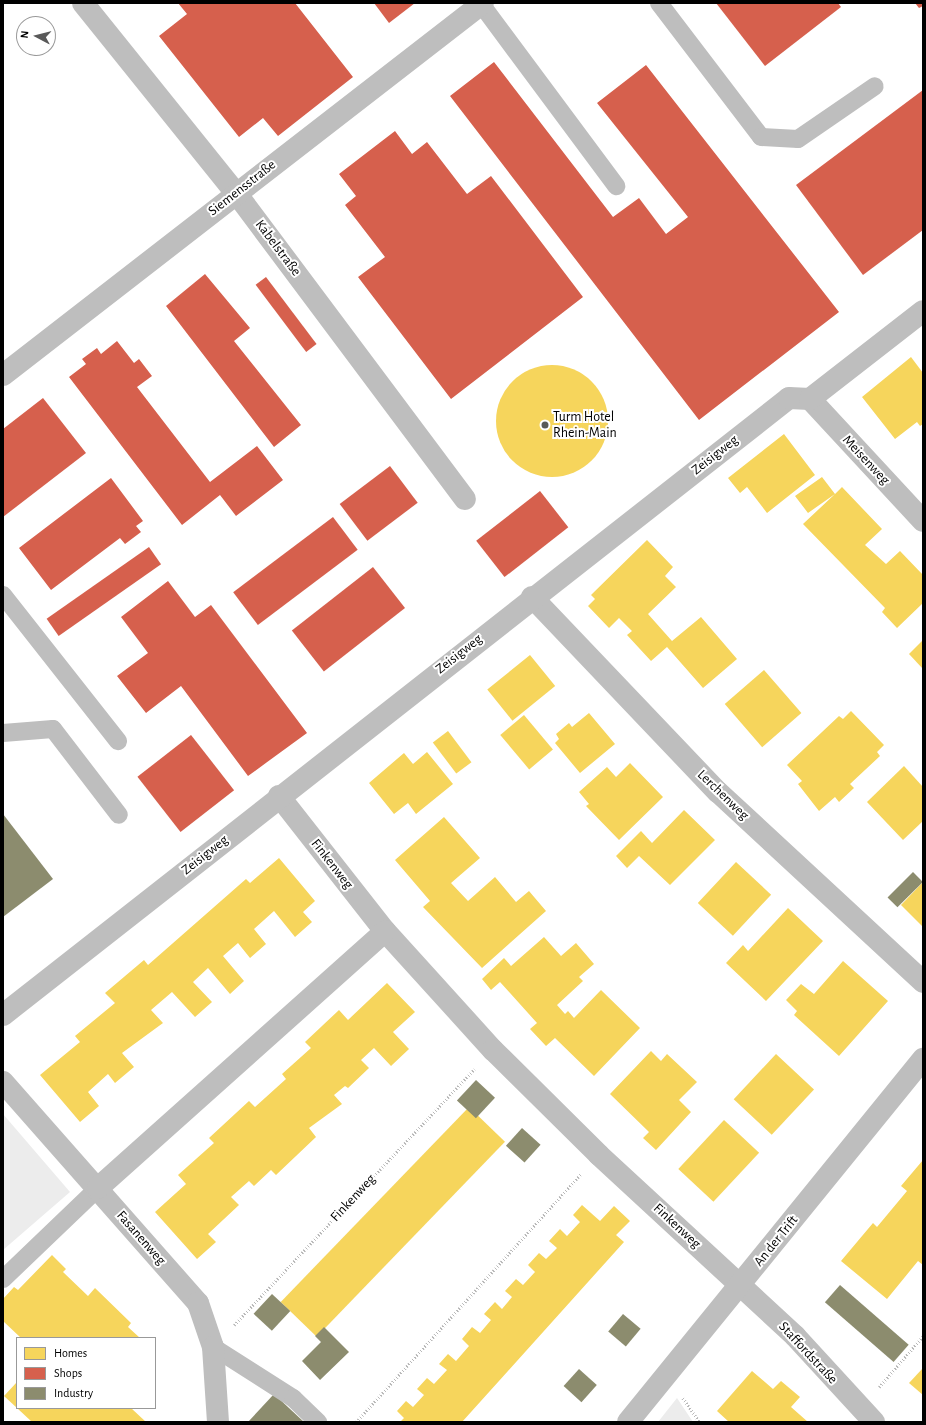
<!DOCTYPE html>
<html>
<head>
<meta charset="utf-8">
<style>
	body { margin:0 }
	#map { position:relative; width:926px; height:1425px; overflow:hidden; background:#fff; font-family:"Alegreya Sans",sans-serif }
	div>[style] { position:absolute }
	.green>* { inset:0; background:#ececec }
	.homes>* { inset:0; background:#f6d55c; transform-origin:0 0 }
	.round { border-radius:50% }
	.shops>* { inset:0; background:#d6604d; transform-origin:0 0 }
	.industry>* { inset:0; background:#8c8c6e; transform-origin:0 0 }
	.path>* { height:2.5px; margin-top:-1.25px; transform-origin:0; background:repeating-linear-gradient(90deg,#b9b9b9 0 1px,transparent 0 3px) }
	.service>* { height:18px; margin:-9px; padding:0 9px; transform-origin:9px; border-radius:9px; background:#bebebe }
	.minor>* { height:22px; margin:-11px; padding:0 11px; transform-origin:11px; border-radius:11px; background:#bebebe }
	.dots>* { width:11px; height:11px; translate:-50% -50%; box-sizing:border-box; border:2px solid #fff; border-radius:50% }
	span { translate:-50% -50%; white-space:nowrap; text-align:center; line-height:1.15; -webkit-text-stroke:4px #fff; paint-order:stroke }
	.street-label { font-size:14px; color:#000 }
	.poi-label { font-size:14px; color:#000 }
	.left { translate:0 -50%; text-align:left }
	.frame { position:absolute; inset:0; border:4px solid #000; pointer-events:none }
	.legend { position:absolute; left:16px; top:1337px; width:140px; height:72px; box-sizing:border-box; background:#fff; border:1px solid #999; margin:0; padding:5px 7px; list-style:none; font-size:12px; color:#000 }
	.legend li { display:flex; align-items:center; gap:8px; height:20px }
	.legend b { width:20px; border:1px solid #999 }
	.north { position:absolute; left:16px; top:16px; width:40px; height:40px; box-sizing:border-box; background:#fff; border:1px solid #999; border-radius:50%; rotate:277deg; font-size:11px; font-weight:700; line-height:16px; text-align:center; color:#000 }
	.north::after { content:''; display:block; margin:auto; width:14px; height:18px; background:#595959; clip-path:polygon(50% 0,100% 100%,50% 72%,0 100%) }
</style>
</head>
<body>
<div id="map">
	<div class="green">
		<i style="clip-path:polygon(3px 1114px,70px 1192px,3px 1250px)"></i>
		<i style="clip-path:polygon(677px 1398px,693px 1422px,658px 1422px)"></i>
	</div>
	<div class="homes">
		<i style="clip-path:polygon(911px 357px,923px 373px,923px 424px,920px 426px,917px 422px,895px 439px,862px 397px)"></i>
		<i class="round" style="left:496px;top:365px;width:112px;height:112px"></i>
		<i style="clip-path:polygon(784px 434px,815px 475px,767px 513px,747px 487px,740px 493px,728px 478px)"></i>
		<i style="clip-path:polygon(822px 477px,835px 494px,842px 487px,882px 529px,865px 545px,886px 564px,900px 551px,923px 575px,923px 603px,897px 628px,882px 612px,885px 608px,803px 524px,835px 494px,808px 513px,795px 496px)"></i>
		<i style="clip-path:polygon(647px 540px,673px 567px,665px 576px,676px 587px,648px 614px,672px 641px,701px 617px,737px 659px,703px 688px,667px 647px,651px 661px,627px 635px,632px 631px,619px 618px,609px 628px,588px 606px,595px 599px,591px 595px)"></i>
		<i style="clip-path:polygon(923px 640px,923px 669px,909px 654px)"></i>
		<i style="left:530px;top:655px;width:40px;height:55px;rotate:51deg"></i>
		<i style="left:764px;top:670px;width:57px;height:52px;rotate:49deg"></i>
		<i style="clip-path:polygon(851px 711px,884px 745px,877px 752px,880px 756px,850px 784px,854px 788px,839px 802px,835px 797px,819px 811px,798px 784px,802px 781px,787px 765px,839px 716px,843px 719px)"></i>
		<i style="clip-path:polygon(589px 713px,615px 744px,580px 773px,555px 743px,559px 739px,556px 734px,569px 723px,572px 727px)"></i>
		<i style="left:524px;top:715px;width:45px;height:31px;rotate:50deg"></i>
		<i style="left:448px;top:731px;width:39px;height:19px;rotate:53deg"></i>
		<i style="clip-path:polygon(427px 752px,453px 784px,416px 814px,408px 803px,394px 814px,369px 783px,404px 753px,413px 764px)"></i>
		<i style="clip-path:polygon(630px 763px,663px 797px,619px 840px,586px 806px,589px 804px,579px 792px,607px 767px,616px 777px)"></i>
		<i style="clip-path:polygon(904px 766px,923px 787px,923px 821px,903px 840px,867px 802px)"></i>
		<i style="clip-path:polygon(684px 810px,715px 840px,670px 885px,639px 856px,627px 868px,616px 856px,641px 831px,652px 843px)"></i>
		<i style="clip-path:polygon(444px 817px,480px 858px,451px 883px,468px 901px,495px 877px,516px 902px,529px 891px,546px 911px,482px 968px,423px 907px,430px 901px,395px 860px)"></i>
		<i style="clip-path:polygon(279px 858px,315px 901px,303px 912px,312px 922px,295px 937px,274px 911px,254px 929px,266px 944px,250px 958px,238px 943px,223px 956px,244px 981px,230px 994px,208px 968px,193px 982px,212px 1002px,195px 1017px,172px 992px,151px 1010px,163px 1023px,122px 1053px,134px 1067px,115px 1083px,108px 1074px,88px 1092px,99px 1106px,80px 1122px,40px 1075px,80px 1042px,75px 1036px,115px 1003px,105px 993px,144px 960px,148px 965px,246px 879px,250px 883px)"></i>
		<i style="left:736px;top:862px;width:48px;height:56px;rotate:43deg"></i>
		<i style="clip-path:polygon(923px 882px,923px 927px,901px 905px)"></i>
		<i style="clip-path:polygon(788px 908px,823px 941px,766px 1001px,726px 963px,743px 945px,748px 951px)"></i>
		<i style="clip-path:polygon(544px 937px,561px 956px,576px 943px,594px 964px,579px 977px,583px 981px,557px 1005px,565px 1014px,568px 1011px,574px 1018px,601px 990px,640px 1028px,594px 1076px,555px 1038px,546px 1046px,530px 1029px,537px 1023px,500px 982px,491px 990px,482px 979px,504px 958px,511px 966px)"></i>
		<i style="clip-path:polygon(843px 961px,888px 1001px,839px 1056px,794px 1015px,797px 1011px,786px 1000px,801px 984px,814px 994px)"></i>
		<i style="clip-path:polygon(387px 983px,415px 1012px,393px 1032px,409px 1049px,391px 1066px,374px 1048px,361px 1060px,369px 1068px,348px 1088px,345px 1086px,334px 1095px,342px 1104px,309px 1128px,316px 1137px,276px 1175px,271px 1170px,254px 1186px,249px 1181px,231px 1197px,239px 1205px,208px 1234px,216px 1242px,197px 1259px,155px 1212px,186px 1184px,178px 1175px,214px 1143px,209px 1138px,249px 1101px,255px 1107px,286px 1079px,282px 1074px,311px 1048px,305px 1042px,339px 1010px,348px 1020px)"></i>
		<i style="clip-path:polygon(651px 1051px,661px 1061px,667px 1054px,697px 1082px,679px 1100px,691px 1112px,656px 1150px,643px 1138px,649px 1132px,610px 1094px)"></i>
		<i style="left:776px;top:1054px;width:52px;height:62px;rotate:43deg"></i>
		<i style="left:469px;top:1107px;width:50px;height:271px;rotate:44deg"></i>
		<i style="left:724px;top:1120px;width:48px;height:67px;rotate:43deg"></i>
		<i style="clip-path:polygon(923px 1160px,923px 1265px,918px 1261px,887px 1299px,841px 1261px,873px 1223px,877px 1227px,907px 1191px,901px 1186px)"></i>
		<i style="clip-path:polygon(582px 1205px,600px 1221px,614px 1206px,630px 1221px,616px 1235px,624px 1242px,462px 1422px,400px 1422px,404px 1418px,397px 1411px,406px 1401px,413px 1407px,424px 1395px,417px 1389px,427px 1378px,434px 1384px,447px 1370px,439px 1364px,448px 1354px,456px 1361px,469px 1346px,462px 1339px,472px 1327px,480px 1333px,491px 1320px,484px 1314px,495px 1302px,502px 1309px,512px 1297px,505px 1291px,516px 1279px,523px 1285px,535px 1272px,528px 1265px,539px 1253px,546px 1259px,557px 1248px,549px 1241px,560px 1229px,567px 1236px,580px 1222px,573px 1215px)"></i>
		<i style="clip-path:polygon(52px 1255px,66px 1269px,63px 1272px,88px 1296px,95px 1288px,131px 1323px,128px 1327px,140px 1338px,21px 1338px,3px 1321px,3px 1299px,14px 1287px,18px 1290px)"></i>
		<i style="clip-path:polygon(923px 1368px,923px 1395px,909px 1383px)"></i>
		<i style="clip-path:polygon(752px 1371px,773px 1389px,781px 1381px,800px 1397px,791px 1407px,808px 1422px,729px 1422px,717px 1411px)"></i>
		<i style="clip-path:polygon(17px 1382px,17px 1408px,4px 1396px)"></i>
		<i style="clip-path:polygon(17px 1408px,131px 1408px,146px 1422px,32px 1422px)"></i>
	</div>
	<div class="shops">
		<i style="clip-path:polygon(178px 3px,295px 3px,353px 77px,278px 136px,263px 118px,239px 137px,159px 36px,187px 14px)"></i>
		<i style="clip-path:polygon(374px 3px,415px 3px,389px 23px)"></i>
		<i style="clip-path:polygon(716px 3px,838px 3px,841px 7px,765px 66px)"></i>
		<i style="clip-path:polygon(915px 3px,923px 3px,923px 6px,919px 8px)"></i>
		<i style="clip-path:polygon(494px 62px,613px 217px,639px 198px,666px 234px,688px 217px,597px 103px,646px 65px,839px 312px,699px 420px,450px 96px)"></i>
		<i style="clip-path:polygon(923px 90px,923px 230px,863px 275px,796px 185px)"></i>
		<i style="clip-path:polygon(395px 131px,412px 154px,427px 142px,467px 194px,491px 176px,583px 297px,451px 399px,358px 277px,385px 257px,345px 205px,356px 196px,339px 174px)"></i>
		<i style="clip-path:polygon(205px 274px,250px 328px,234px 341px,301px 425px,274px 447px,166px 306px)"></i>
		<i style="left:266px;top:277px;width:84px;height:13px;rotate:53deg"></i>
		<i style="clip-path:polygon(117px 341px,134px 363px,139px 359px,152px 376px,137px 387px,210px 482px,257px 446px,283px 480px,236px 516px,220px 495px,182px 525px,69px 377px,86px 364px,82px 359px,97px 348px,101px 354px)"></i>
		<i style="clip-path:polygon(43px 398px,86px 453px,3px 517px,3px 429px)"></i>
		<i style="left:390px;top:466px;width:46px;height:63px;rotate:53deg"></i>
		<i style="clip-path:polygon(111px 478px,143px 521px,136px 526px,141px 532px,125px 544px,120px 538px,51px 590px,19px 548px)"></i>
		<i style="left:540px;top:491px;width:46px;height:81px;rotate:52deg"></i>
		<i style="left:333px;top:517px;width:41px;height:125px;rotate:53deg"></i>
		<i style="left:149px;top:547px;width:21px;height:125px;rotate:55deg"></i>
		<i style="left:373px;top:567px;width:52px;height:103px;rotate:52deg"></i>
		<i style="clip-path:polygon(168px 581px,195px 617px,211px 605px,307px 733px,248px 776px,181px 686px,146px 713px,117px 676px,148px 653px,121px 617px)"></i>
		<i style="left:191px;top:735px;width:70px;height:68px;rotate:52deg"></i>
	</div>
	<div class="industry">
		<i style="clip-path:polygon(3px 814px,53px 879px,3px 917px)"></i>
		<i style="left:913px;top:872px;width:14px;height:36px;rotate:45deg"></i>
		<i style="left:476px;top:1080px;width:26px;height:28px;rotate:43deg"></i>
		<i style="left:522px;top:1128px;width:25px;height:24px;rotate:42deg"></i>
		<i style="left:840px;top:1285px;width:91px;height:23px;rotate:41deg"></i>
		<i style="left:272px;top:1294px;width:25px;height:27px;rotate:43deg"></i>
		<i style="left:623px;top:1314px;width:23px;height:23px;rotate:40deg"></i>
		<i style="clip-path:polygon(324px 1327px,349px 1352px,320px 1380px,302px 1361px,321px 1342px,315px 1336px)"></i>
		<i style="left:579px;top:1369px;width:24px;height:23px;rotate:42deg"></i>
		<i style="clip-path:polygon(274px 1394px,304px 1422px,248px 1422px)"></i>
	</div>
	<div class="path">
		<i style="left:234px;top:1325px;width:351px;rotate:-46.8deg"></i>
		<i style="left:879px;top:1387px;width:67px;rotate:-49.2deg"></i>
		<i style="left:683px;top:1398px;width:29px;rotate:55deg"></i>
		<i style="left:356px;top:1422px;width:335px;rotate:-47.8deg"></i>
	</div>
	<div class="service">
		<i style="left:659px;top:3px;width:168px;rotate:52.7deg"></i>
		<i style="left:761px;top:137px;width:37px;rotate:3deg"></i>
		<i style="left:798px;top:139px;width:93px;rotate:-34.5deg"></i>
		<i style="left:481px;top:4px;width:227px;rotate:53.4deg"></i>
		<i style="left:3px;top:595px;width:186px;rotate:51.8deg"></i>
		<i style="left:3px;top:733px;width:50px;rotate:-4.6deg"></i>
		<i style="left:53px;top:729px;width:108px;rotate:52.5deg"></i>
		<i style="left:3px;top:1279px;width:132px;rotate:-43.8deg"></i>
		<i style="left:213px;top:1347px;width:95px;rotate:32.5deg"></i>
		<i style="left:293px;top:1398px;width:35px;rotate:44deg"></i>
	</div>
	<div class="minor">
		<i style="left:83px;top:3px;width:244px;rotate:51.2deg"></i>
		<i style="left:236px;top:193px;width:382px;rotate:53.2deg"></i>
		<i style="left:3px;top:375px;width:607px;rotate:-37.78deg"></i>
		<i style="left:810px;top:399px;width:166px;rotate:47.2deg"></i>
		<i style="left:532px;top:597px;width:269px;rotate:46.4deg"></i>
		<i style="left:718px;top:792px;width:280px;rotate:42.8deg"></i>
		<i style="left:279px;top:796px;width:172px;rotate:51.9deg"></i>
		<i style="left:385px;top:931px;width:161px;rotate:47.8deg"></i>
		<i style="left:493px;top:1050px;width:149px;rotate:44.7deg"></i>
		<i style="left:599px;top:1155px;width:267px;rotate:42.7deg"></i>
		<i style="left:795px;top:1336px;width:117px;rotate:47.4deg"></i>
		<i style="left:3px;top:1015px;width:999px;rotate:-38.13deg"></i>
		<i style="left:789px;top:398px;width:21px;rotate:3deg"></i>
		<i style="left:810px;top:399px;width:143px;rotate:-37.9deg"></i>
		<i style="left:3px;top:1082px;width:295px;rotate:48.6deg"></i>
		<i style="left:198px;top:1303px;width:46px;rotate:71.2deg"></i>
		<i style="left:213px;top:1347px;width:75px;rotate:86.2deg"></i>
		<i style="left:98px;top:1188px;width:385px;rotate:-41.8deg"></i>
		<i style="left:628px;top:1422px;width:468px;rotate:-50.9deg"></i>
	</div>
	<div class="dots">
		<i style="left:545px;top:425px;background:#595959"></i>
	</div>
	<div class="street-label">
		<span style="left:242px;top:188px;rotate:-38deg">Siemensstraße</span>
		<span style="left:278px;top:248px;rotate:53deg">Kabelstraße</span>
		<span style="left:715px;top:455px;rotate:-38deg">Zeisigweg</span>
		<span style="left:866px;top:460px;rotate:47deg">Meisenweg</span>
		<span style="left:459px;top:654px;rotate:-38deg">Zeisigweg</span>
		<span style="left:723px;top:795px;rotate:44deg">Lerchenweg</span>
		<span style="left:205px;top:855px;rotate:-38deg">Zeisigweg</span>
		<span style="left:332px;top:864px;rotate:52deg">Finkenweg</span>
		<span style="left:353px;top:1198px;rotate:-47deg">Finkenweg</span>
		<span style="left:677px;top:1226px;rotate:43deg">Finkenweg</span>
		<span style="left:141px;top:1238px;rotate:49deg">Fasanenweg</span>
		<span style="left:776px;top:1241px;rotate:-51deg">An der Trift</span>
		<span style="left:808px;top:1353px;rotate:47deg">Staffordstraße</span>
	</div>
	<div class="poi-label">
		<span class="left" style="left:553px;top:425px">Turm Hotel<br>Rhein-Main</span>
	</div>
	<div class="frame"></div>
	<ul class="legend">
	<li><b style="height:11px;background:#f6d55c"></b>Homes</li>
	<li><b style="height:11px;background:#d6604d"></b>Shops</li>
	<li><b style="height:11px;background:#8c8c6e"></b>Industry</li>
	</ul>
	<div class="north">N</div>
</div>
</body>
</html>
